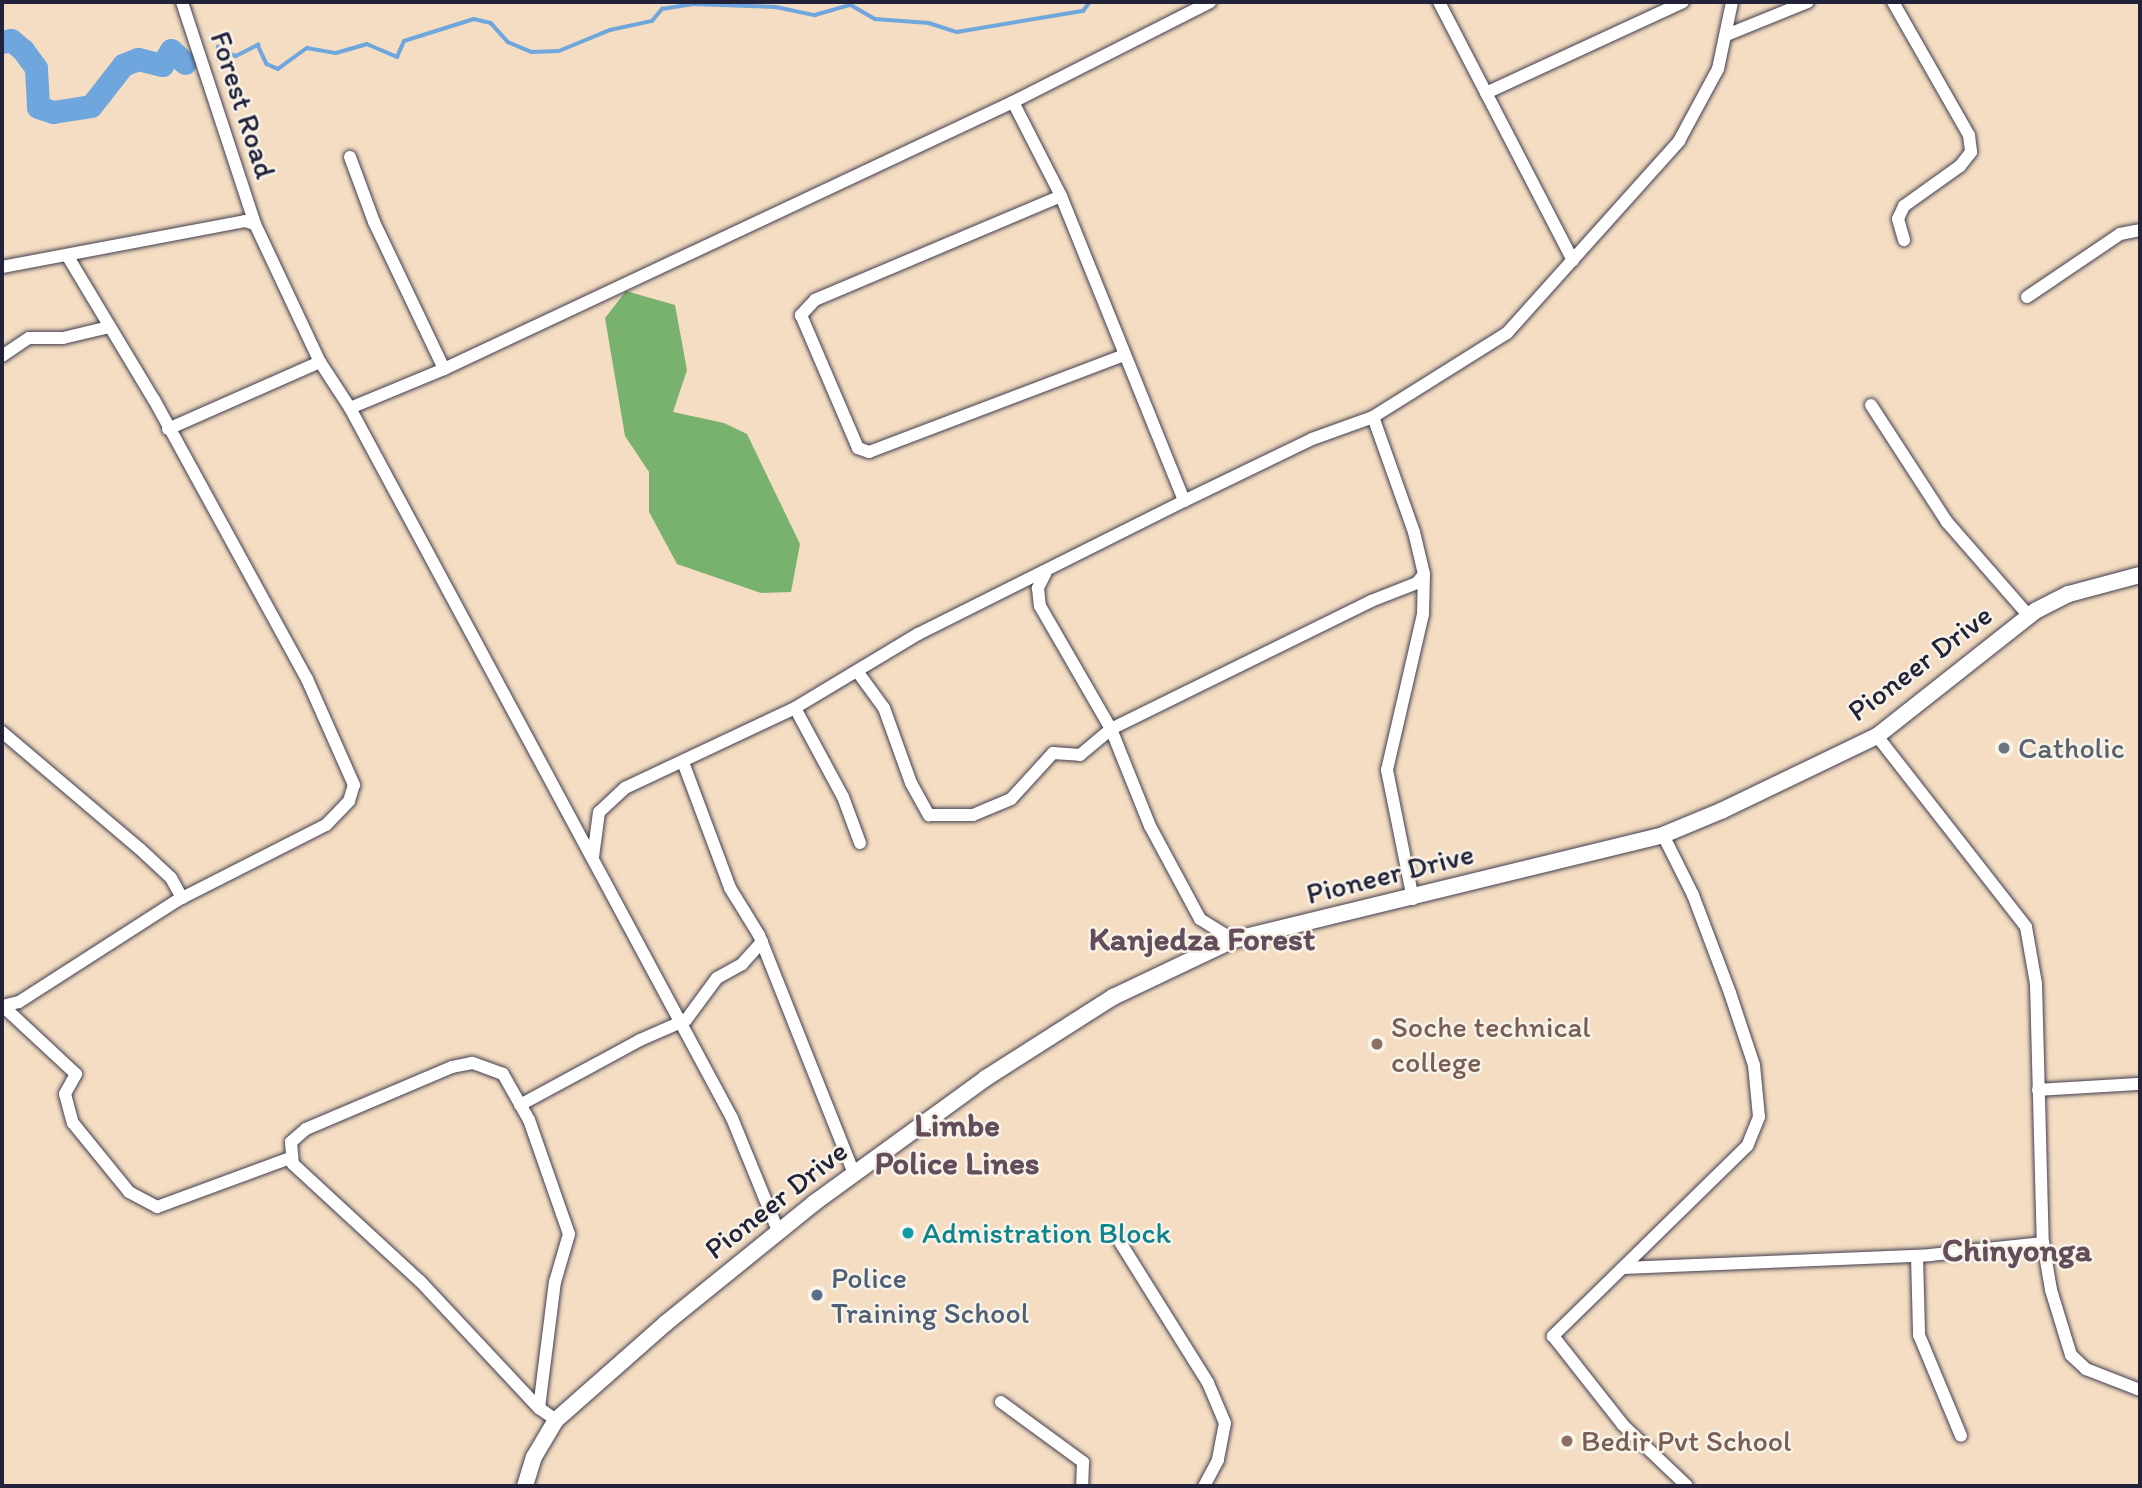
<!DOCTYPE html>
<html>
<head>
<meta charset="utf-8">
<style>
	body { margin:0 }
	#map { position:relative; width:2142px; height:1488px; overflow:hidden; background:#f4ddc2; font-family:Itim,sans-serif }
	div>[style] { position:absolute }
	.forest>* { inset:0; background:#79b26f }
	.stream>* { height:3.5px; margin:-1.75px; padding:0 1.75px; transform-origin:1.75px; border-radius:1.75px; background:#6fa6dd }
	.river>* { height:23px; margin:-11.5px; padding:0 11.5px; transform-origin:11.5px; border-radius:11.5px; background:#6fa6dd }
	.roads { filter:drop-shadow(0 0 2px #423e4f) drop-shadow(0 0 2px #423e4f) }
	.street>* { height:12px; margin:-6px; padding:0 6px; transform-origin:6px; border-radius:6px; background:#fff }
	.secondary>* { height:16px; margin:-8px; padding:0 8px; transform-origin:8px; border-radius:8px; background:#fff }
	.dots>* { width:19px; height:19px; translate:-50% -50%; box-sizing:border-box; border:4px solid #f7f3e8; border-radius:50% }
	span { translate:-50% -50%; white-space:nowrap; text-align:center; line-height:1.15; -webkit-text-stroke:5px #f7f3e8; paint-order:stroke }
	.street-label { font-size:30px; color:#22223b }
	.worship-label { font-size:30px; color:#5b616d }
	.left { translate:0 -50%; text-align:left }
	.education-label { font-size:30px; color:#785e54 }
	.culture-label { font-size:30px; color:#0d838f }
	.service-label { font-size:30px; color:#4e5e75 }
	.quarter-label { font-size:33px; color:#644d5a; font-weight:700 }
	.frame { position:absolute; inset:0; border:4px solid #22223b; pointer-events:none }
</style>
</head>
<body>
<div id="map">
	<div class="forest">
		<i style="clip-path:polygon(626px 291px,675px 305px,687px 370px,673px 412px,724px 423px,747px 434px,800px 544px,791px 592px,761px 593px,677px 564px,649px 512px,649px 472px,625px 436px,605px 318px)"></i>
	</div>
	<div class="stream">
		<i style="left:218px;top:60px;width:13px;rotate:-90deg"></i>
		<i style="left:218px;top:47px;width:20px;rotate:27deg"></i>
		<i style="left:236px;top:56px;width:25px;rotate:-27deg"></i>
		<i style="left:258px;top:45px;width:21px;rotate:65deg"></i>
		<i style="left:267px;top:64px;width:12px;rotate:24deg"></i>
		<i style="left:278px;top:69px;width:36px;rotate:-36deg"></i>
		<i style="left:307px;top:48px;width:29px;rotate:10deg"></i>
		<i style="left:336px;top:53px;width:32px;rotate:-16deg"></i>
		<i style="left:367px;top:44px;width:33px;rotate:23deg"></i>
		<i style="left:397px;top:57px;width:17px;rotate:-66deg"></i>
		<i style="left:404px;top:41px;width:73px;rotate:-17.4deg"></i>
		<i style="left:474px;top:19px;width:17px;rotate:13deg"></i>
		<i style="left:491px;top:23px;width:25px;rotate:48deg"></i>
		<i style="left:508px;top:42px;width:25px;rotate:23deg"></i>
		<i style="left:531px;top:52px;width:28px;rotate:-2deg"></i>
		<i style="left:559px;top:51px;width:55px;rotate:-22.4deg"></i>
		<i style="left:610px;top:30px;width:43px;rotate:-12.1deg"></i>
		<i style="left:652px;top:21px;width:16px;rotate:-50deg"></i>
		<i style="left:662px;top:9px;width:30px;rotate:-9deg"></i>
		<i style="left:692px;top:4px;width:84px;rotate:2deg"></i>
		<i style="left:776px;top:7px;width:40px;rotate:12deg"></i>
		<i style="left:815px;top:15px;width:37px;rotate:-16deg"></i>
		<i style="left:851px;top:5px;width:28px;rotate:30deg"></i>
		<i style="left:875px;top:19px;width:54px;rotate:4.2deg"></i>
		<i style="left:929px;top:23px;width:29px;rotate:18deg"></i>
		<i style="left:957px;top:32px;width:128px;rotate:-9.5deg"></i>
		<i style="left:1083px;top:11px;width:11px;rotate:-52deg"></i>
	</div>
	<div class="river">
		<i style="left:2px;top:42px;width:9px;rotate:-13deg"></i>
		<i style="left:11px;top:40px;width:16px;rotate:40deg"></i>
		<i style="left:23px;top:50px;width:22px;rotate:54deg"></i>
		<i style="left:36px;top:68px;width:39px;rotate:87deg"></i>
		<i style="left:38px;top:107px;width:16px;rotate:18deg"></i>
		<i style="left:53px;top:112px;width:38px;rotate:-9deg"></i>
		<i style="left:91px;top:106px;width:52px;rotate:-52deg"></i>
		<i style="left:123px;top:65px;width:16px;rotate:-22deg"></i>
		<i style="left:138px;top:59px;width:25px;rotate:14deg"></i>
		<i style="left:162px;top:65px;width:17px;rotate:-59deg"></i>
		<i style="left:171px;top:50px;width:19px;rotate:43deg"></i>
	</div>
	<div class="roads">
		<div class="street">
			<i style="left:182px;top:2px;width:234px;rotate:71.8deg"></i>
			<i style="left:255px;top:224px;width:153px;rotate:64.8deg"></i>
			<i style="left:320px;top:362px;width:55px;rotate:56.9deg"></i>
			<i style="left:350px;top:408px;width:806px;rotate:61.72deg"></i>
			<i style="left:732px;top:1118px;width:124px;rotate:67.8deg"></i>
			<i style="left:1439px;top:2px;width:291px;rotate:62.6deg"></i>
			<i style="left:1893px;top:2px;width:153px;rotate:60.3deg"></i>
			<i style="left:1969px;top:135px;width:17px;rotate:83deg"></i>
			<i style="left:1971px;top:152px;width:18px;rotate:128deg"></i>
			<i style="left:1960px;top:166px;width:69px;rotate:144.5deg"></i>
			<i style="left:1904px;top:206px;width:14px;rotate:115deg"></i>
			<i style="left:1898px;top:219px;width:22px;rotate:74deg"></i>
			<i style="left:1729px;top:34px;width:85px;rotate:-22.1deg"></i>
			<i style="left:1486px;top:93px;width:217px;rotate:-24.8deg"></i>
			<i style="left:1013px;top:102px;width:221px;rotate:-26.9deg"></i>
			<i style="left:350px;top:157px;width:69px;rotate:69.7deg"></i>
			<i style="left:374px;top:222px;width:163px;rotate:64.5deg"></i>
			<i style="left:1061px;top:196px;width:267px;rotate:157.1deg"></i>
			<i style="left:815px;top:300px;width:21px;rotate:133deg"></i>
			<i style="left:801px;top:315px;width:145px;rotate:66.8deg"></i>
			<i style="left:858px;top:448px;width:12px;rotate:20deg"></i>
			<i style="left:869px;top:452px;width:271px;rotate:-20.8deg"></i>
			<i style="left:2px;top:267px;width:247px;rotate:-10.7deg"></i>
			<i style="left:245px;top:221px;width:10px;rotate:17deg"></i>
			<i style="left:2027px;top:297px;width:112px;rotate:-34.1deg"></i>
			<i style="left:2120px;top:234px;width:20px;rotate:-11deg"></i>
			<i style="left:2px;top:356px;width:32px;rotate:-34deg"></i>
			<i style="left:29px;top:338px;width:34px"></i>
			<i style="left:63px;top:338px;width:47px;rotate:-13.4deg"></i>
			<i style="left:1871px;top:405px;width:140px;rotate:57deg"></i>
			<i style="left:1947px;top:522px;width:125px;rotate:48.9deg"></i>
			<i style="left:350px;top:408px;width:102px;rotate:-22.5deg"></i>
			<i style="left:444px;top:369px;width:629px;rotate:-25.14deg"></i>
			<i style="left:1013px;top:102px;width:106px;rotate:62.9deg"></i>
			<i style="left:1061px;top:196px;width:329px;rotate:68deg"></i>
			<i style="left:1184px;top:501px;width:297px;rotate:153.4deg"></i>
			<i style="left:918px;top:634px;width:144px;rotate:149deg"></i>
			<i style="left:795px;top:708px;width:188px;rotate:154.8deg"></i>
			<i style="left:625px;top:788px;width:35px;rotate:137deg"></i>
			<i style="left:599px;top:812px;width:45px;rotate:97.6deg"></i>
			<i style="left:168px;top:429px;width:166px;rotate:-23.8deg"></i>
			<i style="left:1184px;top:501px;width:142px;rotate:-25.8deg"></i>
			<i style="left:1312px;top:439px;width:65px;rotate:-19.8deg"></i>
			<i style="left:1373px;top:417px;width:158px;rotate:-32.1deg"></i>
			<i style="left:1507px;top:333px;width:258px;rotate:-48.1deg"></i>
			<i style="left:1679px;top:141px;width:82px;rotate:-61.6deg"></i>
			<i style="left:1718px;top:69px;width:68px;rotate:-78.2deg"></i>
			<i style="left:1045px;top:574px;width:16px;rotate:117deg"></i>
			<i style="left:1038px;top:588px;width:18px;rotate:84deg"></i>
			<i style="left:1040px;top:606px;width:142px;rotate:60deg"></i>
			<i style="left:1111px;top:729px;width:105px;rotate:68.1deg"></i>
			<i style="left:1150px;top:826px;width:106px;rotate:61.7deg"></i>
			<i style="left:1200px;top:919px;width:39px;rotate:32deg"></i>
			<i style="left:857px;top:671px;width:46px;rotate:53.9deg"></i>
			<i style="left:884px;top:708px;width:80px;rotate:70.2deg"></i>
			<i style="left:911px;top:783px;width:37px;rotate:61deg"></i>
			<i style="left:929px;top:815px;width:44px"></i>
			<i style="left:973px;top:815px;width:41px;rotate:-22.8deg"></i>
			<i style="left:1011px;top:799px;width:62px;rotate:-47.6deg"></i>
			<i style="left:1053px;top:753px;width:27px;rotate:4deg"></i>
			<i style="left:1080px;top:755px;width:40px;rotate:-40deg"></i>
			<i style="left:1111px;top:729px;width:290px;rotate:-26.2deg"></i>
			<i style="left:1371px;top:601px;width:49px;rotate:-21.4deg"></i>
			<i style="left:1417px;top:583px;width:11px;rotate:-52deg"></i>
			<i style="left:1424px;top:574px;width:43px;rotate:-103.4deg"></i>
			<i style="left:1414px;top:532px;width:122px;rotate:-109.6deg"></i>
			<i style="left:795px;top:708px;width:101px;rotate:61.7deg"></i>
			<i style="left:843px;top:797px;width:49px;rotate:69.7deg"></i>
			<i style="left:2px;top:732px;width:181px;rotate:40.3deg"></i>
			<i style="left:140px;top:849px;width:42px;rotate:43.1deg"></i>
			<i style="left:171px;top:878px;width:23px;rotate:61deg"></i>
			<i style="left:1877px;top:736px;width:242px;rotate:52deg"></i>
			<i style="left:2026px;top:927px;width:58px;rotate:80deg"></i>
			<i style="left:2036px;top:984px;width:259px;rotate:88.5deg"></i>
			<i style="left:2043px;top:1243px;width:48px;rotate:80.3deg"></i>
			<i style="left:2051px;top:1290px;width:68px;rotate:72.9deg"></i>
			<i style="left:2071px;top:1355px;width:21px;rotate:43deg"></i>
			<i style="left:2086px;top:1369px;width:58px;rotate:21.3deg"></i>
			<i style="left:683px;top:762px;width:134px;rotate:69.5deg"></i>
			<i style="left:730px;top:888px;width:55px;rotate:58.3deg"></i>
			<i style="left:759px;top:935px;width:257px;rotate:68.3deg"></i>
			<i style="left:1663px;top:835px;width:67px;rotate:63.4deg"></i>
			<i style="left:1693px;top:895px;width:105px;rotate:69.3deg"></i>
			<i style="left:1730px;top:993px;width:76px;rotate:71.6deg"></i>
			<i style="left:1754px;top:1065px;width:52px;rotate:84.5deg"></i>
			<i style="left:1759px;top:1117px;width:31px;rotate:112deg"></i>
			<i style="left:1747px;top:1146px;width:272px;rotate:135.6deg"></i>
			<i style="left:1553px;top:1336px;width:113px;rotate:51.8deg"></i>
			<i style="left:1623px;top:1425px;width:88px;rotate:43.6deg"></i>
			<i style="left:1413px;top:899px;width:132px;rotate:-101.4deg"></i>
			<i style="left:1387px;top:770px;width:160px;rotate:-77deg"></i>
			<i style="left:1423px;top:614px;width:40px;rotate:-88.6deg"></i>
			<i style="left:2px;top:1006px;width:17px;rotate:-13deg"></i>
			<i style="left:19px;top:1002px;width:189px;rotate:-32.7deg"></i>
			<i style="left:178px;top:900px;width:166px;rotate:-26.9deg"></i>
			<i style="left:326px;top:825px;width:33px;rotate:-46deg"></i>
			<i style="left:349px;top:801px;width:17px;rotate:-73deg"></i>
			<i style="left:354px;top:785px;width:116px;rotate:-113.9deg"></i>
			<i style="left:307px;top:679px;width:318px;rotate:-118.7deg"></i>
			<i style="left:154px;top:400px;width:167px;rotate:-121deg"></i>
			<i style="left:5px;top:1008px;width:97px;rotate:42.9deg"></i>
			<i style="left:76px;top:1074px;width:23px;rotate:119deg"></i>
			<i style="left:65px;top:1094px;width:30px;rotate:75deg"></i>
			<i style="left:73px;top:1123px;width:89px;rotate:50.9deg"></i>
			<i style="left:129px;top:1192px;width:32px;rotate:28deg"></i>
			<i style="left:157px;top:1207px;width:142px;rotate:-20.2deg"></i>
			<i style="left:2038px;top:1090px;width:102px;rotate:-3.4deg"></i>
			<i style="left:520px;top:1105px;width:136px;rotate:-28.4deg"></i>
			<i style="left:640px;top:1040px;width:50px;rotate:-23.5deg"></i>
			<i style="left:686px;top:1020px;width:52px;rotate:-53.6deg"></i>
			<i style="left:717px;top:978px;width:29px;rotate:-29deg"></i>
			<i style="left:742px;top:964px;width:30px;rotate:-48deg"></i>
			<i style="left:1120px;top:1242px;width:166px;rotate:58deg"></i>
			<i style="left:1208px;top:1383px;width:43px;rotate:67deg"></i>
			<i style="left:1225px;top:1423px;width:38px;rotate:101deg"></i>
			<i style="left:1218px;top:1460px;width:30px;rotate:118deg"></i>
			<i style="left:1917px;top:1256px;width:79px;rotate:88.5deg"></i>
			<i style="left:1919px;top:1335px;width:109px;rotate:67.4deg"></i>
			<i style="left:1623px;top:1268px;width:307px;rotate:-2.4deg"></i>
			<i style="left:1930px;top:1255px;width:114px;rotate:-6.1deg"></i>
			<i style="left:1001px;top:1402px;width:102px;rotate:36.2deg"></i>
			<i style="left:1083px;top:1462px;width:24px;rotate:92deg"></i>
			<i style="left:539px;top:1408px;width:127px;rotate:-82.8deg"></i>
			<i style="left:555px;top:1282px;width:50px;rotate:-73.7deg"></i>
			<i style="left:569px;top:1234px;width:121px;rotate:-109.3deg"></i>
			<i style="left:529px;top:1120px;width:53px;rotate:-119.5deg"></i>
			<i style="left:503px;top:1074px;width:33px;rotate:-160deg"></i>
			<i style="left:472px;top:1063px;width:20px;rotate:169deg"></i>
			<i style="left:452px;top:1067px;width:159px;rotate:157deg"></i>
			<i style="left:306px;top:1129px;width:20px;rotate:139deg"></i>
			<i style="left:291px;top:1142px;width:22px;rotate:85deg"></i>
			<i style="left:293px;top:1164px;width:173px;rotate:42.7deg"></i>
			<i style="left:420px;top:1281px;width:174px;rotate:46.9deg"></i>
			<i style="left:539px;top:1408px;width:21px;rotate:35deg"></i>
		</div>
		<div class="secondary">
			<i style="left:525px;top:1486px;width:30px;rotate:-73deg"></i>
			<i style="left:534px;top:1457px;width:43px;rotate:-59.3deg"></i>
			<i style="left:556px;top:1420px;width:147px;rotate:-41.4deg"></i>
			<i style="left:666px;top:1323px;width:191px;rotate:-39deg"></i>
			<i style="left:814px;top:1203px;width:213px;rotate:-36deg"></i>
			<i style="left:986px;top:1078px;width:151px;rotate:-32.5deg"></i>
			<i style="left:1113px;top:997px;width:133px;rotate:-25.4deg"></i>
			<i style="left:1233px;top:940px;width:443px;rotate:-13.7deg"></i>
			<i style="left:1663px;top:835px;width:63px;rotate:-22.5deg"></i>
			<i style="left:1721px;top:811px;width:173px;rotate:-25.7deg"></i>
			<i style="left:1877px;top:736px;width:201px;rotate:-38.3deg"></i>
			<i style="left:2035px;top:611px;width:38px;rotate:-27deg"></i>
			<i style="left:2069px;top:594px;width:73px;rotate:-15deg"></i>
		</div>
	</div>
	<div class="dots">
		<i style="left:2004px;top:748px;background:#6b7280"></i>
		<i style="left:1377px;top:1044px;background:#8d6e63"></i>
		<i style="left:908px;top:1233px;background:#0f9aa8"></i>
		<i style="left:817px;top:1295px;background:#5c6f8a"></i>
		<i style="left:1567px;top:1441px;background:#8d6e63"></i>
	</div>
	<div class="street-label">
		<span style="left:243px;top:105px;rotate:72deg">Forest Road</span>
		<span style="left:1920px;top:663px;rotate:-37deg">Pioneer Drive</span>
		<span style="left:1390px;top:874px;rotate:-14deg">Pioneer Drive</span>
		<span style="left:776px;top:1200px;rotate:-38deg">Pioneer Drive</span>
	</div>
	<div class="worship-label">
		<span class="left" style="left:2018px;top:748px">Catholic</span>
	</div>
	<div class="education-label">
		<span class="left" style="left:1391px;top:1044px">Soche technical<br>college</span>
		<span class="left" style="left:1581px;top:1441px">Bedir Pvt School</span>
	</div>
	<div class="culture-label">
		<span class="left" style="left:922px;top:1233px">Admistration Block</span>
	</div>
	<div class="service-label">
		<span class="left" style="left:831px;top:1295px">Police<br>Training School</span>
	</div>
	<div class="quarter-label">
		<span style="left:1202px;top:939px">Kanjedza Forest</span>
		<span style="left:957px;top:1144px">Limbe<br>Police Lines</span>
		<span style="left:2017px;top:1250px">Chinyonga</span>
	</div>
	<div class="frame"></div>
</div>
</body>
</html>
